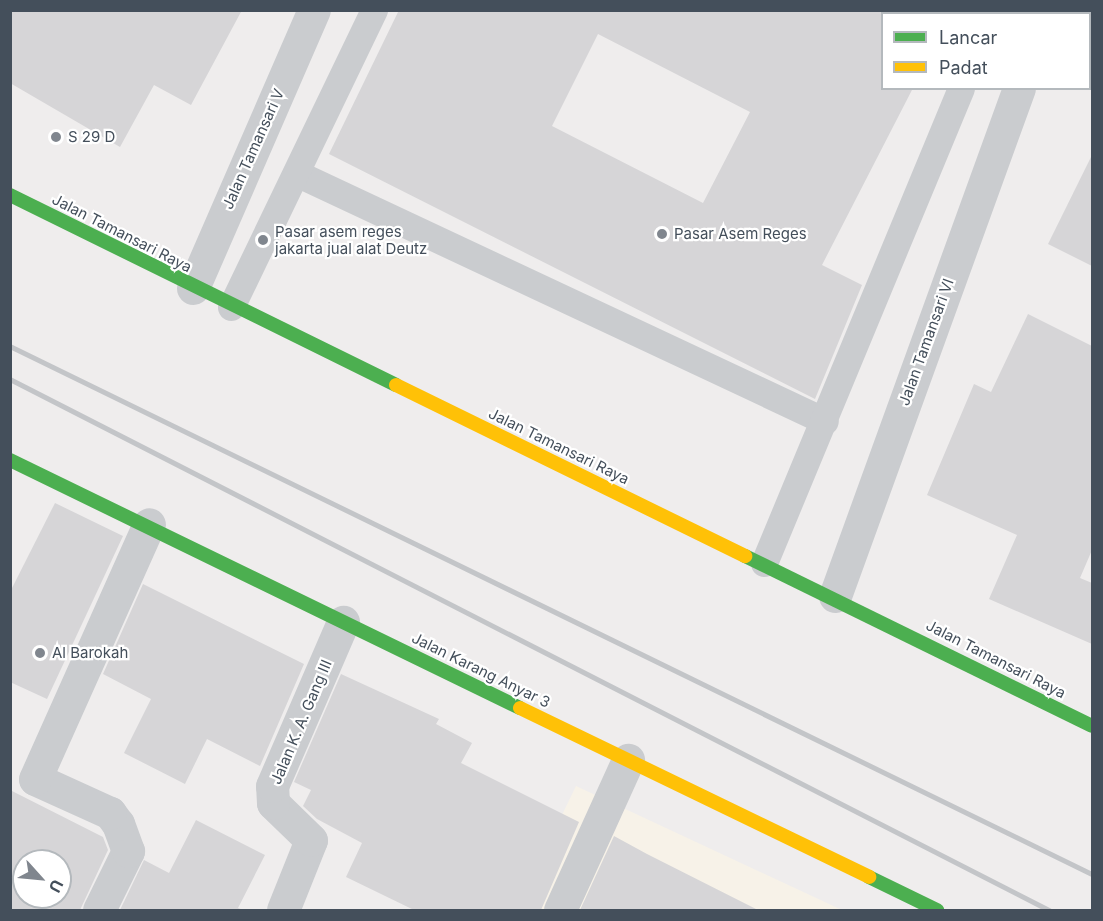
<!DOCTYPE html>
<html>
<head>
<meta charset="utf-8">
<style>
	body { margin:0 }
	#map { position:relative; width:1103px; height:921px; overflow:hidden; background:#efeded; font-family:Inter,sans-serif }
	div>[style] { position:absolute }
	.commercial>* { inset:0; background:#f7f2e8 }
	.building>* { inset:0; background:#d6d5d7 }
	.lane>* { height:27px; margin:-13.5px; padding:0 13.5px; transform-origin:13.5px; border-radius:13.5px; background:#cacccf }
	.street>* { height:33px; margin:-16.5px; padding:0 16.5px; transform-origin:16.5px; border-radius:16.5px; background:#cacccf }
	.fast>* { height:14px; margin:-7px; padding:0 7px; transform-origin:7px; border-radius:7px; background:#4caf50 }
	.slow>* { height:14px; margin:-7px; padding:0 7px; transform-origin:7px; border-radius:7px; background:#ffc107 }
	.rail>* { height:4.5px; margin:-2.25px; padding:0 2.25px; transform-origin:2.25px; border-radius:2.25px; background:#c3c5c8 }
	.dots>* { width:16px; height:16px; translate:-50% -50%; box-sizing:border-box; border:3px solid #fff; border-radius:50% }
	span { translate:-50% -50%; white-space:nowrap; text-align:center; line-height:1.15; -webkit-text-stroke:4.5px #fff; paint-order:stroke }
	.poi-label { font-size:15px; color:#444f5b }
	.left { translate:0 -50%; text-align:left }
	.street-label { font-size:15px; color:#444f5b }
	.frame { position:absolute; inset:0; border:12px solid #444f5b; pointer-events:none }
	.legend { position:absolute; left:881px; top:12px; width:210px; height:78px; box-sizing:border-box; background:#fff; border:2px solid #b4b9bd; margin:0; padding:8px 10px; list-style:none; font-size:18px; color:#444f5b }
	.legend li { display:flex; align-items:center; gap:12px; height:30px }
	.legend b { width:30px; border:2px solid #b4b9bd }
	.north { position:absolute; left:12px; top:849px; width:60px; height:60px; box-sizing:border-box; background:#fff; border:2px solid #b4b9bd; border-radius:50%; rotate:117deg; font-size:16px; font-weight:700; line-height:24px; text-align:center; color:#444f5b }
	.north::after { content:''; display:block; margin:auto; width:21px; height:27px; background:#80868e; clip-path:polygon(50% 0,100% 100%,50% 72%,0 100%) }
</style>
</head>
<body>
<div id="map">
	<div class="commercial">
		<i style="clip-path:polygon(576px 786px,842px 910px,516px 910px)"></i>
	</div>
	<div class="building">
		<i style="clip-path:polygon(10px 10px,242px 10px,191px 105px,154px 85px,120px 147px,10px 83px)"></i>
		<i style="clip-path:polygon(evenodd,399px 10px,882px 10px,882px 88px,913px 88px,822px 265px,862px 285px,815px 399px,329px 154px,399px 10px,598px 34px,750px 112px,703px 203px,552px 126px,598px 34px)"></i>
		<i style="clip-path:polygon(1092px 155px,1092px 266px,1048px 244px)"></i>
		<i style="clip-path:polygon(1028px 314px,1092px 346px,1092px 550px,1080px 578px,1092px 583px,1092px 644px,989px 599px,1017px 535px,927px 495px,974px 384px,991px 392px)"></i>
		<i style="clip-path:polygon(55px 503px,123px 536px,47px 699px,10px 682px,10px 592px)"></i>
		<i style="clip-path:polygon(143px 584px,304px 664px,260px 766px,207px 739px,185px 784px,124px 753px,151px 699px,103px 674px)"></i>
		<i style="clip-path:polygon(341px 674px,439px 719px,436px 724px,472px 743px,461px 763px,579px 822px,541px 910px,414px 910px,346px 877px,362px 843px,317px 819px,303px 806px,311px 790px,294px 782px)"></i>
		<i style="clip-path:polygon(evenodd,10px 790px,103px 837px,108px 850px,80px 910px,10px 910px,10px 790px,24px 861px,60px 861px,60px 897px,24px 897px,24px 861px)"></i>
		<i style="clip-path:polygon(196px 820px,265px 855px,238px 908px,243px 910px,120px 910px,144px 860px,169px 873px)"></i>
		<i style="clip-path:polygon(614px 836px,647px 854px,758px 910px,580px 910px)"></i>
	</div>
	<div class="lane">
		<i style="left:992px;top:14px;width:4px;rotate:-76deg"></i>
		<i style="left:296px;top:173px;width:584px;rotate:25.12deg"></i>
		<i style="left:231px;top:307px;width:330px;rotate:-64.3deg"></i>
		<i style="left:764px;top:563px;width:514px;rotate:-67.47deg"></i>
	</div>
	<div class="street">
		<i style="left:1046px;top:14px;width:4px;rotate:-76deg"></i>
		<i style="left:193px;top:288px;width:303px;rotate:-66.5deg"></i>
		<i style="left:835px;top:596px;width:540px;rotate:-70.09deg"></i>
		<i style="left:99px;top:910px;width:66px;rotate:-63.8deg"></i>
		<i style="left:128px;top:851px;width:29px;rotate:-110deg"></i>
		<i style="left:118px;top:824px;width:14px;rotate:-126deg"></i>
		<i style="left:110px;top:813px;width:82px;rotate:-155.6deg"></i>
		<i style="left:35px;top:779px;width:279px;rotate:-65.9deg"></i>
		<i style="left:283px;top:910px;width:75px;rotate:-68.2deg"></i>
		<i style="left:311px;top:840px;width:53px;rotate:-135.8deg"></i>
		<i style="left:273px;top:803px;width:17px;rotate:-93deg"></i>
		<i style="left:272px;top:786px;width:179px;rotate:-66.6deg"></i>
		<i style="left:560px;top:910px;width:165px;rotate:-65.6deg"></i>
	</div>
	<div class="fast">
		<i style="left:10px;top:195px;width:430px;rotate:26.2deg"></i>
		<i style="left:10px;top:460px;width:567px;rotate:25.93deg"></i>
		<i style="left:745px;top:556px;width:386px;rotate:26.1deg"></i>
		<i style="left:869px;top:877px;width:76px;rotate:25.9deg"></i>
	</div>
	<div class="slow">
		<i style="left:396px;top:385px;width:389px;rotate:26.1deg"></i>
		<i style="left:520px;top:708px;width:388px;rotate:25.8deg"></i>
	</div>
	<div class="rail">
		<i style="left:10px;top:346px;width:1204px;rotate:26.01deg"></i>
		<i style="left:10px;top:379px;width:1167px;rotate:27.07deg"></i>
	</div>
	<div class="dots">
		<i style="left:56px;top:137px;background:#80868e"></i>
		<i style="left:662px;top:234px;background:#80868e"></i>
		<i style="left:263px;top:240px;background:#80868e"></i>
		<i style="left:40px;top:653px;background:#80868e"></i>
	</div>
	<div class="poi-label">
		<span class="left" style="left:68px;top:137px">S 29 D</span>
		<span class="left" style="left:275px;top:240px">Pasar asem reges<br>jakarta jual alat Deutz</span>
		<span class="left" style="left:674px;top:234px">Pasar Asem Reges</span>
		<span class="left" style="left:52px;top:653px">Al Barokah</span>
	</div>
	<div class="street-label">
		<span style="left:253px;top:149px;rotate:-66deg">Jalan Tamansari V</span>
		<span style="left:122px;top:233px;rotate:27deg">Jalan Tamansari Raya</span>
		<span style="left:926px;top:342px;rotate:-70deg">Jalan Tamansari VI</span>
		<span style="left:559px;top:446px;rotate:26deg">Jalan Tamansari Raya</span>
		<span style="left:996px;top:659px;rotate:27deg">Jalan Tamansari Raya</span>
		<span style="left:481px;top:670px;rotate:26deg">Jalan Karang Anyar 3</span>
		<span style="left:301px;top:722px;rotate:-67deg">Jalan K. A. Gang III</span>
	</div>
	<div class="frame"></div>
	<ul class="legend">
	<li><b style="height:8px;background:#4caf50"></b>Lancar</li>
	<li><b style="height:8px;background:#ffc107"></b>Padat</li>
	</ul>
	<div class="north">U</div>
</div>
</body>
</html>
